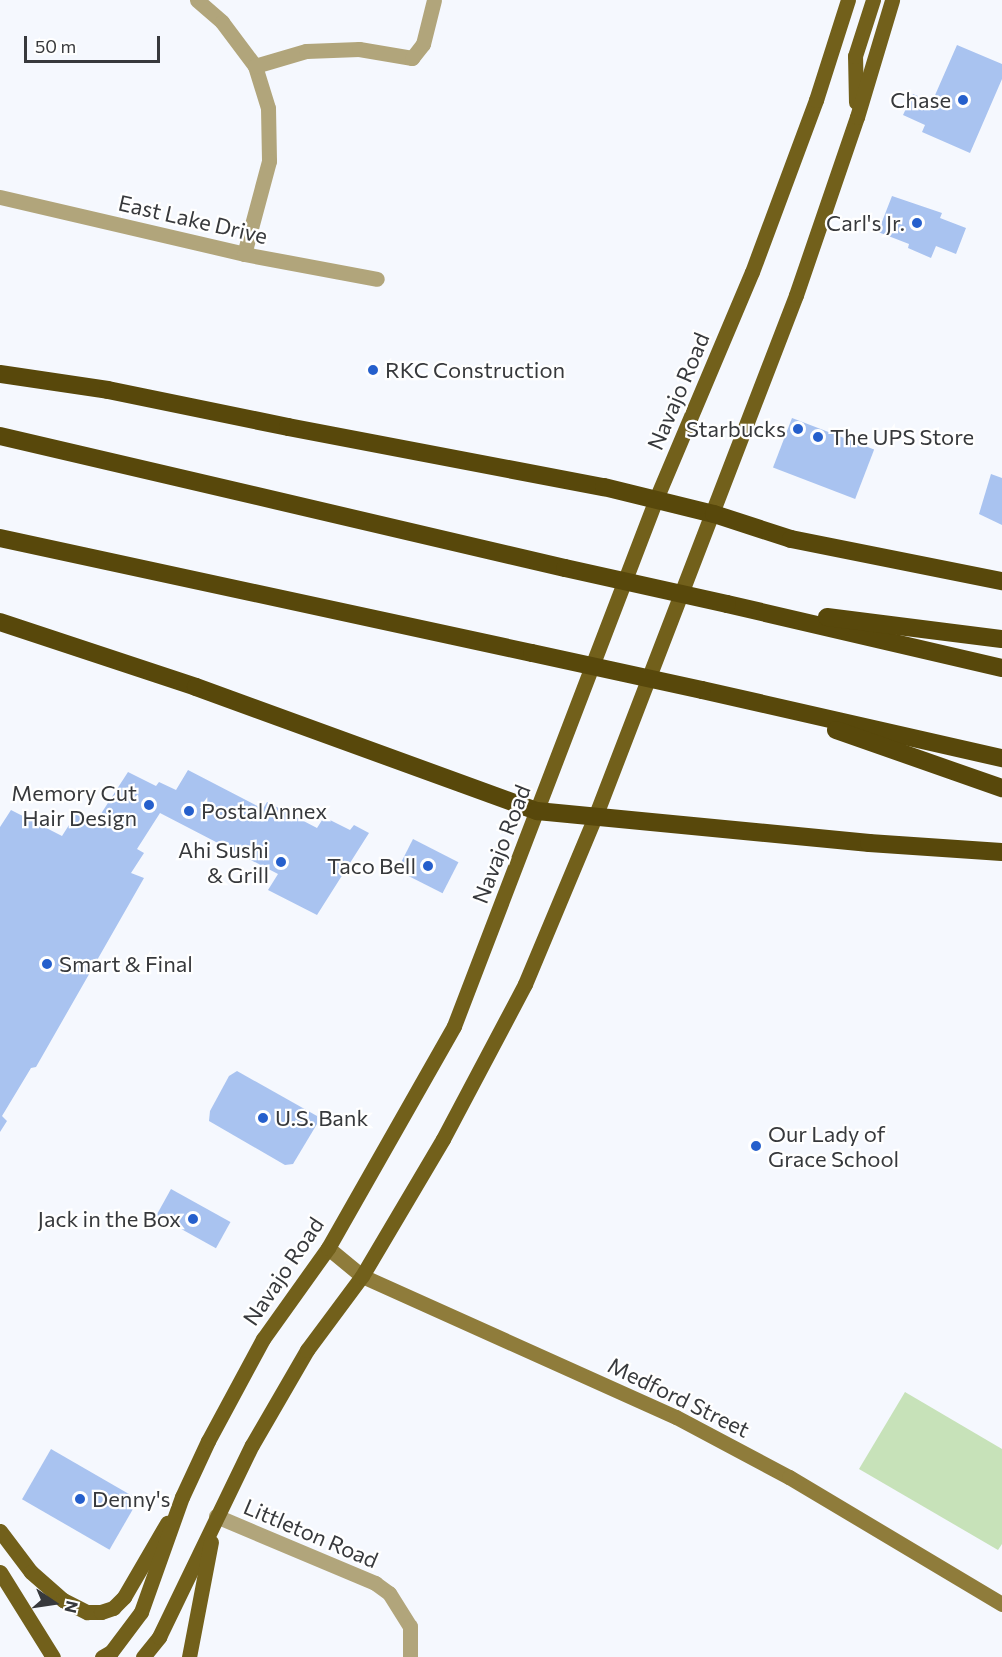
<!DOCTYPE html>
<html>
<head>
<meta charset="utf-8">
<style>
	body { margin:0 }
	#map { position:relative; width:1002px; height:1657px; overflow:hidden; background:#f5f8fe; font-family:Commissioner,sans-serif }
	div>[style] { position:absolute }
	.green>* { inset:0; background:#c7e2b9 }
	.building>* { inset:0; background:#a9c3f0; transform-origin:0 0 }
	.street>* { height:15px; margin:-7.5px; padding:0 7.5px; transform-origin:7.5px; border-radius:7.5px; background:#b1a57b }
	.secondary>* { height:15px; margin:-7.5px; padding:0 7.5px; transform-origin:7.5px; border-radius:7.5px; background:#8f7c3b }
	.primary>* { height:15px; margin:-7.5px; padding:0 7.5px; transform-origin:7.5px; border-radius:7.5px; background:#72601b }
	.highway>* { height:18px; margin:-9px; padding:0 9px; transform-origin:9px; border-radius:9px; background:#58480b }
	.highway-bridge>* { height:18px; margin:-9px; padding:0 9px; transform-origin:9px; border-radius:9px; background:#58480b }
	.dots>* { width:16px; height:16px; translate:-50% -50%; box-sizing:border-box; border:3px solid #fff; border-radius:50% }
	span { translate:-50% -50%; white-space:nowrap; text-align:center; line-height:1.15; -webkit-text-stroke:4.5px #fff; paint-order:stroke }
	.poi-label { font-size:22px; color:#37393c }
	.right { translate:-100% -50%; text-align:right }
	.left { translate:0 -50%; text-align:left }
	.street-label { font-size:22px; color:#37393c }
	.north { position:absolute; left:24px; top:1573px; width:60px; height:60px; -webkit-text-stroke:4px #fff; paint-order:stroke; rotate:103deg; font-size:16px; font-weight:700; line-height:24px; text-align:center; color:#37393c }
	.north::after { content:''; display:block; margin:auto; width:21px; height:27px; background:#37393c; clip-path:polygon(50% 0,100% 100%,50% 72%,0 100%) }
	.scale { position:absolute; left:24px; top:36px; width:136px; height:27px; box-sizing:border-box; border:3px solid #37393c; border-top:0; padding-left:8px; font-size:18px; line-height:21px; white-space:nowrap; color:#37393c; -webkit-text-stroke:4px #fff; paint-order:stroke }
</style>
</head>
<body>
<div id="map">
	<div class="green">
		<i style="clip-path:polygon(905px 1392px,1002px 1449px,1002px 1544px,998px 1550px,859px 1469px)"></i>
	</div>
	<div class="building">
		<i style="clip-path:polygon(957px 45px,1002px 64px,1002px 79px,970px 153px,922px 132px,925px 125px,903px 115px,913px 94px,932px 102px)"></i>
		<i style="clip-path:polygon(892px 196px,942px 213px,940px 218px,966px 228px,956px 254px,936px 246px,931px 258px,908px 248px,909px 244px,878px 232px)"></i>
		<i style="left:792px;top:418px;width:88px;height:53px;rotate:21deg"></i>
		<i style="clip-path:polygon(991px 474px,1002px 478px,1002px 525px,979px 514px)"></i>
		<i style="clip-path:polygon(188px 770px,263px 809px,267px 802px,317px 828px,324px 817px,350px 830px,354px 825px,369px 833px,317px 915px,268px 890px,278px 874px,160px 813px,137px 849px,144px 853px,131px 873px,144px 878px,36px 1067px,31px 1068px,2px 1116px,7px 1121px,0 1132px,0 827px,11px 810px,62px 836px,76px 814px,95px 823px,128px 772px,156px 786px,159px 782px,176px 790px)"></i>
		<i style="left:413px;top:839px;width:51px;height:35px;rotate:27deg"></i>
		<i style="clip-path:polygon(237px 1071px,317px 1116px,317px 1124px,293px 1164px,285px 1165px,209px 1121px,210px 1111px,229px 1076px)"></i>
		<i style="left:171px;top:1189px;width:68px;height:30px;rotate:29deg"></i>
		<i style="left:51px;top:1449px;width:101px;height:58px;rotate:30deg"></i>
	</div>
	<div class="street">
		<i style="left:197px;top:0;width:33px;rotate:41deg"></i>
		<i style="left:222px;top:22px;width:55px;rotate:53.1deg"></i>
		<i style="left:255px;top:66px;width:44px;rotate:72.8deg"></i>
		<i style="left:268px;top:108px;width:53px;rotate:88.9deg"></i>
		<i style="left:269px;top:161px;width:96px;rotate:105deg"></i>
		<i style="left:255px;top:66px;width:53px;rotate:-16.4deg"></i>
		<i style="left:306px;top:51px;width:53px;rotate:-2.2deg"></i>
		<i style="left:359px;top:49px;width:54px;rotate:9.6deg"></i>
		<i style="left:412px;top:58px;width:18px;rotate:-52deg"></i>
		<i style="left:423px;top:44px;width:45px;rotate:-76deg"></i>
		<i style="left:0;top:197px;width:251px;rotate:13.1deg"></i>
		<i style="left:244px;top:254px;width:135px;rotate:10.6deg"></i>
		<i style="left:216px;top:1516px;width:173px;rotate:22.8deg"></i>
		<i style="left:375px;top:1583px;width:17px;rotate:36deg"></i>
		<i style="left:389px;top:1593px;width:39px;rotate:58deg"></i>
		<i style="left:410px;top:1626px;width:31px;rotate:90deg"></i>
	</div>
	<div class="secondary">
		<i style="left:328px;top:1248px;width:44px;rotate:39.5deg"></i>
		<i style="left:362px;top:1276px;width:344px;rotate:24.2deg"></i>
		<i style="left:676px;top:1417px;width:128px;rotate:28deg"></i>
		<i style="left:789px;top:1477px;width:248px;rotate:30.8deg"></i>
	</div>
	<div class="primary">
		<i style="left:856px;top:102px;width:46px;rotate:-91.2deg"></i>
		<i style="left:855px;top:56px;width:59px;rotate:-72.2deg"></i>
		<i style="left:0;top:1531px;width:51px;rotate:52.9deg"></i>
		<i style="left:31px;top:1572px;width:43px;rotate:41.2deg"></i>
		<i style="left:63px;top:1600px;width:27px;rotate:27deg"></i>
		<i style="left:87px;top:1612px;width:14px"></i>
		<i style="left:101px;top:1612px;width:13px;rotate:-18deg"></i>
		<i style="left:113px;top:1608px;width:16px;rotate:-45deg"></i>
		<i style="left:124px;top:1597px;width:86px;rotate:-59.8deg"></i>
		<i style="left:0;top:1572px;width:100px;rotate:58.1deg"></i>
		<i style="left:102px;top:1657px;width:10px;rotate:-29deg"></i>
		<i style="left:111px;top:1652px;width:50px;rotate:-53.1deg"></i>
		<i style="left:141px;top:1612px;width:122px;rotate:-70.4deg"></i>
		<i style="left:182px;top:1497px;width:62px;rotate:-65.1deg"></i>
		<i style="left:208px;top:1441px;width:116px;rotate:-61.7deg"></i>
		<i style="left:263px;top:1339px;width:112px;rotate:-54.5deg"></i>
		<i style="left:328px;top:1248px;width:255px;rotate:-60.4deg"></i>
		<i style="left:454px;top:1026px;width:564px;rotate:-69.03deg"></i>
		<i style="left:656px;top:499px;width:246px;rotate:-67.1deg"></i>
		<i style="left:752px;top:272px;width:184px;rotate:-69.6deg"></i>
		<i style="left:816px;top:100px;width:105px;rotate:-72.3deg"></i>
		<i style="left:143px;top:1657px;width:26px;rotate:-51deg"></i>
		<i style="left:159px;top:1637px;width:213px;rotate:-64.2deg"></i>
		<i style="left:252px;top:1445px;width:110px;rotate:-59.9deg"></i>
		<i style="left:307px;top:1350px;width:92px;rotate:-53.4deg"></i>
		<i style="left:362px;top:1276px;width:159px;rotate:-59.4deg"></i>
		<i style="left:443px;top:1139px;width:175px;rotate:-62.1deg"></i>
		<i style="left:525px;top:984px;width:181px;rotate:-67.3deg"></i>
		<i style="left:595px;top:817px;width:559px;rotate:-68.94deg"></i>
		<i style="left:796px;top:295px;width:188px;rotate:-71.1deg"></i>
		<i style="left:857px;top:117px;width:122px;rotate:-73.3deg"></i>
		<i style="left:189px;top:1657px;width:117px;rotate:-79.2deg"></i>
	</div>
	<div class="highway">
		<i style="left:0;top:374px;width:109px;rotate:8.4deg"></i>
		<i style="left:108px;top:390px;width:184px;rotate:11.6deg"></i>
		<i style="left:288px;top:427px;width:322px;rotate:10.8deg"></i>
		<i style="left:604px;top:487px;width:113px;rotate:13.8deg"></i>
		<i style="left:714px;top:514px;width:81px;rotate:18deg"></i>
		<i style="left:791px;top:539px;width:215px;rotate:11.3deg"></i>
		<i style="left:0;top:436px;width:580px;rotate:13.15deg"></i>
		<i style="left:0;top:538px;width:544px;rotate:12.2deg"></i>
		<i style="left:727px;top:604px;width:282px;rotate:13.1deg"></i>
		<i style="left:827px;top:617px;width:176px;rotate:7.2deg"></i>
		<i style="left:0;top:622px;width:206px;rotate:18.3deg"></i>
		<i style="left:196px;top:687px;width:363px;rotate:20deg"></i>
		<i style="left:537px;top:811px;width:334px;rotate:5.5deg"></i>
		<i style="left:869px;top:843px;width:133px;rotate:3.9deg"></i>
		<i style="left:702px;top:690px;width:308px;rotate:12.8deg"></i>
		<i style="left:836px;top:730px;width:176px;rotate:19.3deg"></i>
	</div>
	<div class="highway-bridge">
		<i style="left:565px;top:568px;width:166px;rotate:12.5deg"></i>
		<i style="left:532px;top:653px;width:174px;rotate:12.3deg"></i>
	</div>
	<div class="dots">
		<i style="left:963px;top:100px;background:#255fcc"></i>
		<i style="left:917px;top:223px;background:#255fcc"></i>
		<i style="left:373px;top:370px;background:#255fcc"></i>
		<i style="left:798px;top:429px;background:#255fcc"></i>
		<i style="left:818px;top:437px;background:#255fcc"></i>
		<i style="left:149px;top:805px;background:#255fcc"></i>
		<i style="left:189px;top:811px;background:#255fcc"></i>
		<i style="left:281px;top:862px;background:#255fcc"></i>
		<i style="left:428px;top:866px;background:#255fcc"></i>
		<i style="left:47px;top:964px;background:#255fcc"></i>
		<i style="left:263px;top:1118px;background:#255fcc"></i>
		<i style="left:756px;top:1146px;background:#255fcc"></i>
		<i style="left:193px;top:1219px;background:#255fcc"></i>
		<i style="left:80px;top:1499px;background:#255fcc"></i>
	</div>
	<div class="poi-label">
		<span class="right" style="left:951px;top:100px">Chase</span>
		<span class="right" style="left:905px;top:223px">Carl's Jr.</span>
		<span class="left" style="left:385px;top:370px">RKC Construction</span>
		<span class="right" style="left:786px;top:429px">Starbucks</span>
		<span class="left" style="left:830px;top:437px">The UPS Store</span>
		<span class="right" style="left:137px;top:805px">Memory Cut<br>Hair Design</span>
		<span class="left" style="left:201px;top:811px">PostalAnnex</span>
		<span class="right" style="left:269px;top:862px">Ahi Sushi<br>&amp; Grill</span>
		<span class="right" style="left:416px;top:866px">Taco Bell</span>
		<span class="left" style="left:59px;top:964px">Smart &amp; Final</span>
		<span class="left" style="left:275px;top:1118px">U.S. Bank</span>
		<span class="left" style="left:768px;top:1146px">Our Lady of<br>Grace School</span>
		<span class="right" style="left:181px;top:1219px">Jack in the Box</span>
		<span class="left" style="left:92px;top:1499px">Denny's</span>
	</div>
	<div class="street-label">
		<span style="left:193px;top:219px;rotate:13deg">East Lake Drive</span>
		<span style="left:678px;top:391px;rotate:-67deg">Navajo Road</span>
		<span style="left:501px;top:844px;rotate:-69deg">Navajo Road</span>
		<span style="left:283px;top:1271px;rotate:-56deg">Navajo Road</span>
		<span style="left:679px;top:1397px;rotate:26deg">Medford Street</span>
		<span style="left:311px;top:1533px;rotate:23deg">Littleton Road</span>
	</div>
	<div class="north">N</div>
	<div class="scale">50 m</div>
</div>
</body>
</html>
